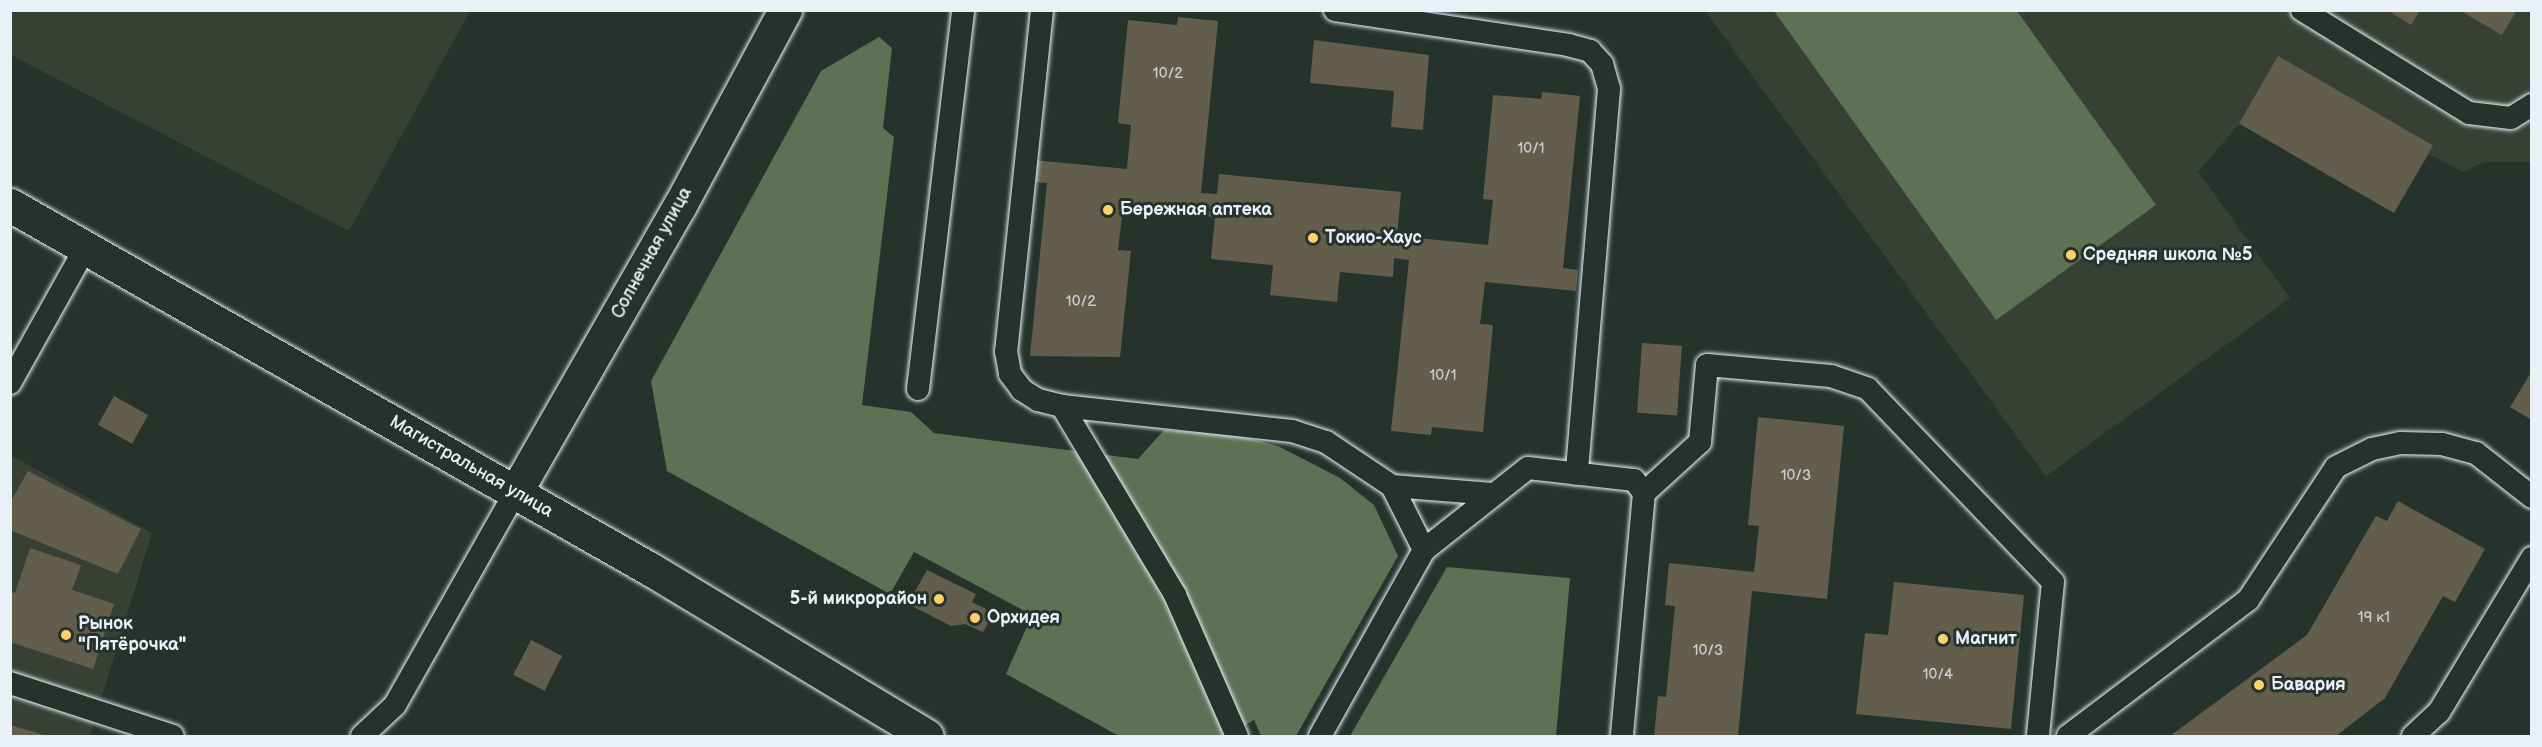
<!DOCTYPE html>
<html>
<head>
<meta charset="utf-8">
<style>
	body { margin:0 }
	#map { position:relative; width:2542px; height:747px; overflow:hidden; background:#26332d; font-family:"Balsamiq Sans",sans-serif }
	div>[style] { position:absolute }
	.built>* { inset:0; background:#384036 }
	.green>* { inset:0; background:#5d7154 }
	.building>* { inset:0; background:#635e4c; transform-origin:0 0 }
	.roads { filter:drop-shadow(0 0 2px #e8f1f8) drop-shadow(0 0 2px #e8f1f8) }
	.service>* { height:22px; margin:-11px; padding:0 11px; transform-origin:11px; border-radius:11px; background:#26332d }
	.tertiary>* { height:33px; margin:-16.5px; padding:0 16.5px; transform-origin:16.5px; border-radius:16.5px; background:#26332d }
	.secondary>* { height:33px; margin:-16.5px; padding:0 16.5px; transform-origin:16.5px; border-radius:16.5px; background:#26332d }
	.dots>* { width:16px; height:16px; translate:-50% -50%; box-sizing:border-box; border:3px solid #26332d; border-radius:50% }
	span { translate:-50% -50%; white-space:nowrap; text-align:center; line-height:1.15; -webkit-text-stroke:6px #26332d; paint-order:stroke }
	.number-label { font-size:15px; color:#c7cccd }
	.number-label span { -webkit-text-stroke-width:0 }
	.poi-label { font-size:18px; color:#e8f1f8; font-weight:700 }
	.left { translate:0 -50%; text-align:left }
	.right { translate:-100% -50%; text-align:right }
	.street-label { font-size:18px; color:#e8f1f8 }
	.frame { position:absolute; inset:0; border:12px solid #e8f1f8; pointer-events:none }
</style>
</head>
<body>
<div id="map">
	<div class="built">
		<i style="clip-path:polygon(10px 11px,11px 10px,470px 11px,349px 231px,11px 55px)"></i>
		<i style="clip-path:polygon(1705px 11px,2531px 11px,2531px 162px,2484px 162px,2463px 172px,2429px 154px,2394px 213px,2239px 124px,2198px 172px,2290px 298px,2046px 476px)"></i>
		<i style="clip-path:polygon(10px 455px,152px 533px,90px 736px,11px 736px)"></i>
	</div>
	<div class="green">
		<i style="clip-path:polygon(1774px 11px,2017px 11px,2156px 205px,1996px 320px)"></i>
		<i style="clip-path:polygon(879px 37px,892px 48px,883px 128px,894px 137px,862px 405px,911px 412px,934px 433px,1138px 459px,1164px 430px,1240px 436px,1278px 446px,1340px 478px,1374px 505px,1398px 556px,1296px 736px,1261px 736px,1254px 720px,1226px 736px,1119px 736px,1006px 674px,1032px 615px,914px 552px,890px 594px,667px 471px,651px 381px,821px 71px)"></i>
		<i style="clip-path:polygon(1447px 567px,1570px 578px,1556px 736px,1350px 736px)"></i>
	</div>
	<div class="building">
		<i style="clip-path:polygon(2387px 10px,2420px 10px,2411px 25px)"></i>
		<i style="clip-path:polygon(2459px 10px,2517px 10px,2502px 35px)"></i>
		<i style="clip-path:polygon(1178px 17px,1218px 21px,1201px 193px,1217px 194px,1219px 174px,1401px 192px,1397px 236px,1488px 245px,1493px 200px,1483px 199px,1493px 95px,1541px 99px,1542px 92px,1580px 96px,1563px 268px,1578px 270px,1576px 291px,1485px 282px,1480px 324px,1493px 325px,1483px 432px,1432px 427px,1431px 435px,1391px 431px,1409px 260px,1394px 258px,1393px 277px,1340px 272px,1337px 302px,1270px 295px,1273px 265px,1211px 259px,1215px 217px,1123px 208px,1118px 250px,1131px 251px,1120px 357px,1030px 356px,1047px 183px,1031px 182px,1033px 160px,1127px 169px,1131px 125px,1118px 123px,1128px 20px,1177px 25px)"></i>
		<i style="clip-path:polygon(1314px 40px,1429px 55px,1423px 130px,1391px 127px,1394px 91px,1310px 83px)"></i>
		<i style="left:2278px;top:56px;width:179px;height:78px;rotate:30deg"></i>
		<i style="left:1642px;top:343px;width:40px;height:70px;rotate:4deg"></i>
		<i style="clip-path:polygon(2532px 371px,2532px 420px,2510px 407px)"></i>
		<i style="left:114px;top:396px;width:39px;height:33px;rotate:29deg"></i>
		<i style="clip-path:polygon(1758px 417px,1844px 426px,1827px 599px,1752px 591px,1738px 736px,1654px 736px,1658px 696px,1666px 697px,1675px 606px,1665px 605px,1669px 563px,1754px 572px,1759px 526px,1748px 525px)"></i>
		<i style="clip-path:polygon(28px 471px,141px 529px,118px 574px,10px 530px,10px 503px)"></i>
		<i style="clip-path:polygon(2398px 501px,2485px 549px,2455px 602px,2443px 596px,2385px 698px,2336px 736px,2170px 736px,2307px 635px,2376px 516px,2387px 521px)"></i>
		<i style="clip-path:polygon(30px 548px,81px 565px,72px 590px,114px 604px,93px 669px,10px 642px,10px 592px,15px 593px)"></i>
		<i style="clip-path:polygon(927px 570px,976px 594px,972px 602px,994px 613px,983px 632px,965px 624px,951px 626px,908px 604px)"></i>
		<i style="clip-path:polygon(1894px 582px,2024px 595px,2011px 729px,1856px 714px,1865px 633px,1888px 635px)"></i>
		<i style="left:531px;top:640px;width:35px;height:39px;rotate:27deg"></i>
		<i style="clip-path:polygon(10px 725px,48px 736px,10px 736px)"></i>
	</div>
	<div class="roads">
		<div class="service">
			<i style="left:1042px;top:10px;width:343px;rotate:96deg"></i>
			<i style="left:1006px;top:351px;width:23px;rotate:80deg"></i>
			<i style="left:1010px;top:374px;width:20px;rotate:53deg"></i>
			<i style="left:1022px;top:390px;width:19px;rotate:32deg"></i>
			<i style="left:1038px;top:400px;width:25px;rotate:14deg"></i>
			<i style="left:1062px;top:406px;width:231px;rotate:6.2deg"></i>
			<i style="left:1292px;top:431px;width:36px;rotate:18deg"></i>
			<i style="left:1326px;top:442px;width:79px;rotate:33.7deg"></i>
			<i style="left:1392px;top:486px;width:101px;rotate:4.5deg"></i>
			<i style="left:1335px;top:10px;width:236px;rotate:8.5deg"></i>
			<i style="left:1568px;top:45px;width:23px;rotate:15deg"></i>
			<i style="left:1590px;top:51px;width:18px;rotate:47deg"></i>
			<i style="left:1602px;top:64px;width:26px;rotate:74deg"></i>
			<i style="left:1609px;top:89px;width:386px;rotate:94.8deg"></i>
			<i style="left:2302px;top:10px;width:196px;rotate:31.7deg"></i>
			<i style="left:2469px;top:113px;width:42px;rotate:6.8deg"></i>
			<i style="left:2511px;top:118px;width:25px;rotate:-32deg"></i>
			<i style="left:10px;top:383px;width:158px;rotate:-60.8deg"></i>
			<i style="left:918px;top:389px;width:382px;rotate:-83.2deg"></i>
			<i style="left:1062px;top:406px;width:220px;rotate:59.1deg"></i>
			<i style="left:1175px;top:595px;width:154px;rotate:66.3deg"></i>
			<i style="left:1392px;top:486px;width:72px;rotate:63.4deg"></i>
			<i style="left:1644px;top:493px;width:76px;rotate:-42.3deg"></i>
			<i style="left:1700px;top:442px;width:77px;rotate:-84.8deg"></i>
			<i style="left:1707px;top:365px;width:124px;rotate:5.1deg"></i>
			<i style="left:1831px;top:376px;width:39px;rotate:19deg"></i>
			<i style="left:1868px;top:389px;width:267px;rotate:46.2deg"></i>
			<i style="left:2053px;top:582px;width:155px;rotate:95.6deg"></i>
			<i style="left:10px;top:683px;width:171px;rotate:18deg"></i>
			<i style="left:362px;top:736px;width:45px;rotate:-43.2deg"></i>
			<i style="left:395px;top:705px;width:244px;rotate:-60.5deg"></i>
			<i style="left:1320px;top:736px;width:213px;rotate:-60.8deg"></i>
			<i style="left:1424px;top:550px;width:132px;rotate:-38.3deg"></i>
			<i style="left:1528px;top:468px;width:107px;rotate:6.5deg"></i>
			<i style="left:1634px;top:480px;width:16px;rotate:52deg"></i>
			<i style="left:1644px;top:493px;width:244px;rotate:95.2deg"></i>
			<i style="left:2068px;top:736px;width:226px;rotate:-37.1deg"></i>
			<i style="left:2248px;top:600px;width:159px;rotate:-56.5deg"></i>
			<i style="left:2336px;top:467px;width:40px;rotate:-26.6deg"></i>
			<i style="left:2372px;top:449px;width:29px;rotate:-12deg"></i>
			<i style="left:2400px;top:443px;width:42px;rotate:1.4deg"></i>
			<i style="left:2442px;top:444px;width:35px;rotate:15deg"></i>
			<i style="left:2476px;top:453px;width:71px;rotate:38.2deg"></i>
			<i style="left:2413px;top:736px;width:35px;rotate:-43deg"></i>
			<i style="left:2439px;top:712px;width:180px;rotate:-58.9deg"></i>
		</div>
		<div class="tertiary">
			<i style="left:515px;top:493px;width:330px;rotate:-60.2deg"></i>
			<i style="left:679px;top:207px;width:224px;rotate:-61.7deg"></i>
		</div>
		<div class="secondary">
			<i style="left:10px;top:205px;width:736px;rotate:29.63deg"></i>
			<i style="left:650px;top:569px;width:323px;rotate:31.1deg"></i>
		</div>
	</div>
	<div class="dots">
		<i style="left:1108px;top:210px;background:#ffd166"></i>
		<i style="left:1313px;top:238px;background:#ffd166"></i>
		<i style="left:2071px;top:255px;background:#ffd166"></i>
		<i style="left:939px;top:599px;background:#ffd166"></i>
		<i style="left:975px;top:618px;background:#ffd166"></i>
		<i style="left:66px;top:635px;background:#ffd166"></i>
		<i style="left:1943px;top:639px;background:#ffd166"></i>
		<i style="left:2259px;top:685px;background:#ffd166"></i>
	</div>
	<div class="number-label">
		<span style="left:1168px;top:74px">10/2</span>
		<span style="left:1531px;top:149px">10/1</span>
		<span style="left:1081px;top:302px">10/2</span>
		<span style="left:1443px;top:376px">10/1</span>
		<span style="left:1796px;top:476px">10/3</span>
		<span style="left:2374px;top:618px">19 к1</span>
		<span style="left:1708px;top:651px">10/3</span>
		<span style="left:1938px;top:675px">10/4</span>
	</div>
	<div class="poi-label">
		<span class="left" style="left:1120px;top:210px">Бережная аптека</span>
		<span class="left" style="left:1325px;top:238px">Токио-Хаус</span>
		<span class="left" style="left:2083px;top:255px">Средняя школа №5</span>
		<span class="right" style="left:927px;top:599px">5-й микрорайон</span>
		<span class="left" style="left:987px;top:618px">Орхидея</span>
		<span class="left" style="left:78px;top:635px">Рынок<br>"Пятёрочка"</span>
		<span class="left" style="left:1955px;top:639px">Магнит</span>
		<span class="left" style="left:2271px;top:685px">Бавария</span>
	</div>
	<div class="street-label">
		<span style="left:652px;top:253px;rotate:-61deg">Солнечная улица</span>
		<span style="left:471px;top:467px;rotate:30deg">Магистральная улица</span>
	</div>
	<div class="frame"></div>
</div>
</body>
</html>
